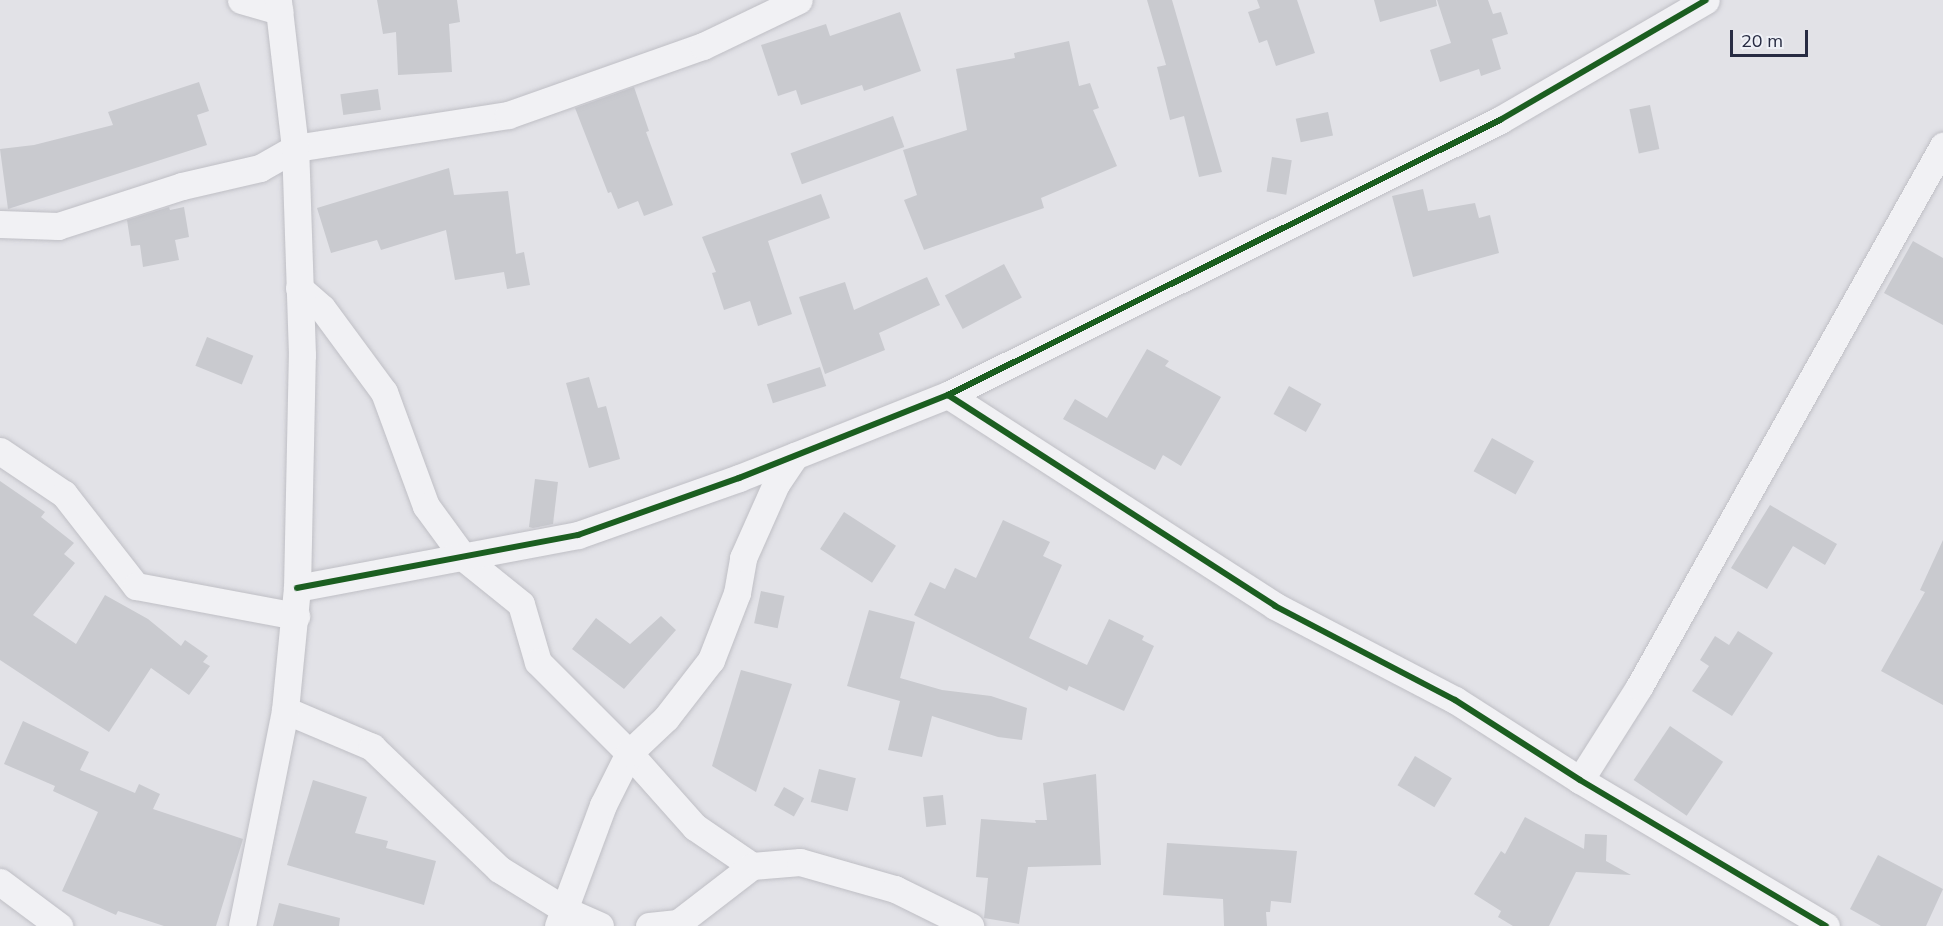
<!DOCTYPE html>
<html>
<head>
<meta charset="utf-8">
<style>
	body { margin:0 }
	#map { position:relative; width:1943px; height:926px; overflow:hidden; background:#e2e2e7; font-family:Mulish,sans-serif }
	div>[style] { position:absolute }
	.building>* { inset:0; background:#c9cacf; transform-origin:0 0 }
	.roads { filter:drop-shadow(0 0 2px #bfbfc5) drop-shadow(0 0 2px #bfbfc5) }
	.minor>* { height:27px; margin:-13.5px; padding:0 13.5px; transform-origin:13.5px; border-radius:13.5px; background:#f1f1f4 }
	.cycleway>* { height:6px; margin:-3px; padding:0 3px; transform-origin:3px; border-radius:3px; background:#1b5e20 }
	span { translate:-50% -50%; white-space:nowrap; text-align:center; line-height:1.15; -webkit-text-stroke:4.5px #eff1f7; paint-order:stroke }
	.scale { position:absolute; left:1730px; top:30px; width:78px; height:27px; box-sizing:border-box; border:3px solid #272b42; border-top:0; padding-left:8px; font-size:18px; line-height:21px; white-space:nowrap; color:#272b42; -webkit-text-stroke:4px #eff1f7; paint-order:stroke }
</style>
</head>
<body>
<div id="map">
	<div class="building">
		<i style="clip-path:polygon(377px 0,457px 0,460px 22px,449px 24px,452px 72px,398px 75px,396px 32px,383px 34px)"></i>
		<i style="clip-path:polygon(1147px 0,1172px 0,1222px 172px,1199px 177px,1184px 116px,1170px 120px,1157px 67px,1166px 65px)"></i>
		<i style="clip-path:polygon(1257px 0,1297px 0,1315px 53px,1276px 66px,1267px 40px,1259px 43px,1248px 12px,1260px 8px)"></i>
		<i style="clip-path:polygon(1374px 0,1436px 0,1437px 6px,1380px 22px)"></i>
		<i style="clip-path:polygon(1437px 0,1488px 0,1493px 14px,1501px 12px,1508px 34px,1492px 39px,1501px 69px,1481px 76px,1479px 69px,1440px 82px,1430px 50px,1451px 43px)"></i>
		<i style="clip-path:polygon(900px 12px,921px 71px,864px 91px,862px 85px,801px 105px,796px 90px,778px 96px,761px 45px,826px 24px,830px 36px)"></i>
		<i style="clip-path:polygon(1069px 41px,1079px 86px,1090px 83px,1099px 108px,1093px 110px,1117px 166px,1041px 198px,1044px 208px,924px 250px,904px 200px,917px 195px,903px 150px,967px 130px,956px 69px,1015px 58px,1014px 53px)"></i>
		<i style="clip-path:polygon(199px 82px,209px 111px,197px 115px,207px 145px,8px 209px,0 149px,34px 145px,113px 125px,108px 112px)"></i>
		<i style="clip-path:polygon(634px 87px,649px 131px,646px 132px,673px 205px,644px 216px,638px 201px,618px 209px,611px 192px,608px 193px,575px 108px)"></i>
		<i style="left:378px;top:89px;width:21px;height:38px;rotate:82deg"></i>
		<i style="left:1650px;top:105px;width:45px;height:21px;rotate:78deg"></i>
		<i style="left:1328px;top:112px;width:24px;height:33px;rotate:78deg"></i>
		<i style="left:893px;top:116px;width:33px;height:109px;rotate:70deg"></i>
		<i style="left:1272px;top:157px;width:20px;height:35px;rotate:9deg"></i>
		<i style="clip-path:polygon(449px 168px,454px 195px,508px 191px,516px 254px,524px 252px,530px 285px,507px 289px,504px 272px,455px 280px,446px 230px,381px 250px,377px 240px,331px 253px,317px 208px)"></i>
		<i style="clip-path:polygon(1423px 189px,1428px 211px,1475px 203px,1479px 218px,1490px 215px,1499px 253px,1413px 277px,1392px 196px)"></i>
		<i style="clip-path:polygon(821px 194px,830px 218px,768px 241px,792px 314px,758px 326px,750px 301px,724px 310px,712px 273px,716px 272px,702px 237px)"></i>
		<i style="clip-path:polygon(169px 207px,170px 210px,184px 207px,189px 237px,175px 240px,179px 260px,143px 267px,140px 245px,131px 246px,127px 220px)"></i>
		<i style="clip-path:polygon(1913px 241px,1943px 258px,1943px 325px,1884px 293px)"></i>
		<i style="left:1004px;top:264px;width:38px;height:67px;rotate:62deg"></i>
		<i style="clip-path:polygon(927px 277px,940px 305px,879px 333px,885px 350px,825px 374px,799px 297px,845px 282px,854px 310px)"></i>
		<i style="left:207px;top:337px;width:50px;height:31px;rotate:22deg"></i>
		<i style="clip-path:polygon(1147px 349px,1169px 361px,1165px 366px,1221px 397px,1181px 466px,1163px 455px,1155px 470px,1063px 419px,1075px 399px,1107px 418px)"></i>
		<i style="left:820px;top:367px;width:20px;height:56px;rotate:72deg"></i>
		<i style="clip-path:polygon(589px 377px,598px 408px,606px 406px,620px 459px,589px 468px,566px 383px)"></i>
		<i style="left:1289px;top:386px;width:37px;height:32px;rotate:29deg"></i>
		<i style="left:1492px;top:438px;width:48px;height:38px;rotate:29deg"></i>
		<i style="clip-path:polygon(535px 479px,558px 482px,553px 524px,533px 528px,529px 527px)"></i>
		<i style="clip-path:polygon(0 481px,45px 512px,41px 517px,74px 543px,64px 554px,75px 563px,33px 615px,76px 644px,105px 595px,148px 619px,181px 646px,185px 640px,208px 656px,203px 662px,210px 666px,189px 695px,151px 668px,109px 732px,0 660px)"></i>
		<i style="clip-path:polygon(1770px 505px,1837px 544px,1825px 565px,1793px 546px,1767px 589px,1731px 568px)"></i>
		<i style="left:844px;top:512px;width:62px;height:44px;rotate:33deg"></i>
		<i style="clip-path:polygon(1003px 520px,1050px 542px,1043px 556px,1062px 565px,1029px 638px,1087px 665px,1109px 619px,1144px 636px,1142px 640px,1154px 646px,1124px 711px,1069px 686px,1067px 691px,914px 615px,930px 582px,945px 589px,955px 568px,976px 578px)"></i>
		<i style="clip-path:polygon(1943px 540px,1943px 705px,1881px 671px,1925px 592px,1920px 590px)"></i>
		<i style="left:761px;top:591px;width:24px;height:33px;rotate:12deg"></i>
		<i style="clip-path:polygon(869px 610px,915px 622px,900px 678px,942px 690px,991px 696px,1027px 708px,1022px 740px,998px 737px,932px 716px,922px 757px,888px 750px,900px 701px,847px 686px)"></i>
		<i style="clip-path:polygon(661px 616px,676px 630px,624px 689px,572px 649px,596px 618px,630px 644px)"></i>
		<i style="clip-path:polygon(1738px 631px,1773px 653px,1732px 716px,1692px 691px,1709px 666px,1700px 660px,1715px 636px,1729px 645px)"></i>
		<i style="clip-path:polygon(741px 670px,792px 684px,756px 792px,712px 766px)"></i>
		<i style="clip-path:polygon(23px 721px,89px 752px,80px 770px,135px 793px,139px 784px,160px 794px,153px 809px,243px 839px,216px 926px,164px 926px,118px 911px,116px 915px,62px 891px,98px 812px,53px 791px,55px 786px,4px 764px)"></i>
		<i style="left:1670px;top:726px;width:64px;height:65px;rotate:34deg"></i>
		<i style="left:1415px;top:756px;width:43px;height:34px;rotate:31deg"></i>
		<i style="left:819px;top:769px;width:38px;height:34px;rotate:14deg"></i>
		<i style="clip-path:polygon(1096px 774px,1101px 865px,1028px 867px,1019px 924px,984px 918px,988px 878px,976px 877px,981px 819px,1036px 823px,1035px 820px,1047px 820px,1043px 783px)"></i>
		<i style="clip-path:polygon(313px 780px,367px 797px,355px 833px,388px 841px,386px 848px,436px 861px,424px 905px,287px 865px)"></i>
		<i style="left:784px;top:787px;width:23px;height:21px;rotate:29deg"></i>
		<i style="left:943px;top:795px;width:30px;height:20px;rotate:84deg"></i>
		<i style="clip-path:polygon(1525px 817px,1584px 849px,1585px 834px,1607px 835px,1606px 861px,1631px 875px,1576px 872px,1549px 926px,1513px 926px,1498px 917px,1501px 911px,1474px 894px,1501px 851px,1505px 854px)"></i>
		<i style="clip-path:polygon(1167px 843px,1297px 851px,1291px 903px,1271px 901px,1270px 912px,1266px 912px,1267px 926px,1224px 926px,1223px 899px,1163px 895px)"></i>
		<i style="clip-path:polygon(1878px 855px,1943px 889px,1926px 926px,1881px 926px,1850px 909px)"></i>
		<i style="clip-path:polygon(279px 903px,340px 918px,339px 926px,273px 926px)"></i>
	</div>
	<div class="roads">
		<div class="minor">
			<i style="left:241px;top:0;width:40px;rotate:16deg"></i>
			<i style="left:0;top:224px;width:58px;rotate:2deg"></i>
			<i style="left:58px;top:226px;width:130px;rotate:-17.9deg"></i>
			<i style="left:182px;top:186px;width:80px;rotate:-13deg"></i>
			<i style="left:260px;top:168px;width:40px;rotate:-29.7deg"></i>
			<i style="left:295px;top:148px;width:216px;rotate:-8.8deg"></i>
			<i style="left:508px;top:115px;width:207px;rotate:-19.5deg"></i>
			<i style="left:703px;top:46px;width:106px;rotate:-25.6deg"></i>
			<i style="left:299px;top:288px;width:30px;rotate:41deg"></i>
			<i style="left:322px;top:308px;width:104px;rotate:53.6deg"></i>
			<i style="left:384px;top:392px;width:121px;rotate:69.8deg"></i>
			<i style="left:426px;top:506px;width:64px;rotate:53.8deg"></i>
			<i style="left:464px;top:558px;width:73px;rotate:38.9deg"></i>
			<i style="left:521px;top:604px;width:60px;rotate:73.7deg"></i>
			<i style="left:538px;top:662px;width:129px;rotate:45deg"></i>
			<i style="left:629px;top:753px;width:99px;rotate:48.3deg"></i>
			<i style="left:695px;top:827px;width:69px;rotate:34.4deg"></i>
			<i style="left:948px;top:395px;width:389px;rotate:32.8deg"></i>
			<i style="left:1275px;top:606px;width:203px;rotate:27.6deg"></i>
			<i style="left:1455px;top:700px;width:148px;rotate:32.6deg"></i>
			<i style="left:1580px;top:780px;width:286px;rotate:30.7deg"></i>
			<i style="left:0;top:451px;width:77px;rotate:33.9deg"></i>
			<i style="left:64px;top:494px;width:117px;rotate:52deg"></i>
			<i style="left:136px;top:586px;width:163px;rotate:10.6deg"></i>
			<i style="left:297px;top:588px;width:286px;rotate:-10.7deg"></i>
			<i style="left:578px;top:535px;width:171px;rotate:-19.5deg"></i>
			<i style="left:739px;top:478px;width:225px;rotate:-21.7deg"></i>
			<i style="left:948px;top:395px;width:617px;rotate:-26.48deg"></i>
			<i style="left:1500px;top:120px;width:238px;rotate:-30.2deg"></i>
			<i style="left:285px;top:710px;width:95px;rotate:23deg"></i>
			<i style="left:372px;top:747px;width:176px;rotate:43.8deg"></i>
			<i style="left:499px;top:869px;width:80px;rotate:31.7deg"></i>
			<i style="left:567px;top:911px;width:36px;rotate:24deg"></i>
			<i style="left:1580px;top:780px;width:110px;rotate:-57.6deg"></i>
			<i style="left:1639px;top:687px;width:621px;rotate:-60.67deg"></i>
			<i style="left:0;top:882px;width:74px;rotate:36.7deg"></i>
			<i style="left:242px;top:926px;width:220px;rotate:-78.7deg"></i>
			<i style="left:285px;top:710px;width:123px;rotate:-84.4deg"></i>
			<i style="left:297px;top:588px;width:233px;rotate:-88.8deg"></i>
			<i style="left:302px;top:355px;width:207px;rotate:-91.9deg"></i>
			<i style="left:295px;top:148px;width:149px;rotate:-96.6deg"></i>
			<i style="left:558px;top:926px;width:129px;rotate:-69.6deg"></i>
			<i style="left:603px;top:805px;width:58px;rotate:-63.4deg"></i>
			<i style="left:629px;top:753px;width:51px;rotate:-43.4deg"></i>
			<i style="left:666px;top:718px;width:73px;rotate:-52.2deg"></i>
			<i style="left:711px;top:660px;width:72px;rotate:-68.8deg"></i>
			<i style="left:737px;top:593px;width:36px;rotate:-80deg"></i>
			<i style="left:743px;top:558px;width:81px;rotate:-66deg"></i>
			<i style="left:776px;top:484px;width:34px;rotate:-56deg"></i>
			<i style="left:649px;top:926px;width:29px;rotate:-6deg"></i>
			<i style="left:678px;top:923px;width:93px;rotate:-37.6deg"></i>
			<i style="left:752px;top:866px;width:48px;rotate:-4.8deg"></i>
			<i style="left:800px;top:862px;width:99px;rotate:15.9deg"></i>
			<i style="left:895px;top:889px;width:84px;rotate:26.3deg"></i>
		</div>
	</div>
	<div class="cycleway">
		<i style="left:948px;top:395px;width:389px;rotate:32.8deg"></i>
		<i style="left:1275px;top:606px;width:203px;rotate:27.6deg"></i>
		<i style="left:1455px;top:700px;width:148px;rotate:32.6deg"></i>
		<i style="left:1580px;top:780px;width:286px;rotate:30.7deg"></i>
		<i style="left:297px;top:588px;width:286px;rotate:-10.7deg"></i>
		<i style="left:578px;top:535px;width:171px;rotate:-19.5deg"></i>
		<i style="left:739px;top:478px;width:225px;rotate:-21.7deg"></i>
		<i style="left:948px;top:395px;width:617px;rotate:-26.48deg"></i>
		<i style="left:1500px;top:120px;width:238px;rotate:-30.2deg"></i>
	</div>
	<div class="scale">20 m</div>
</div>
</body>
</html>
